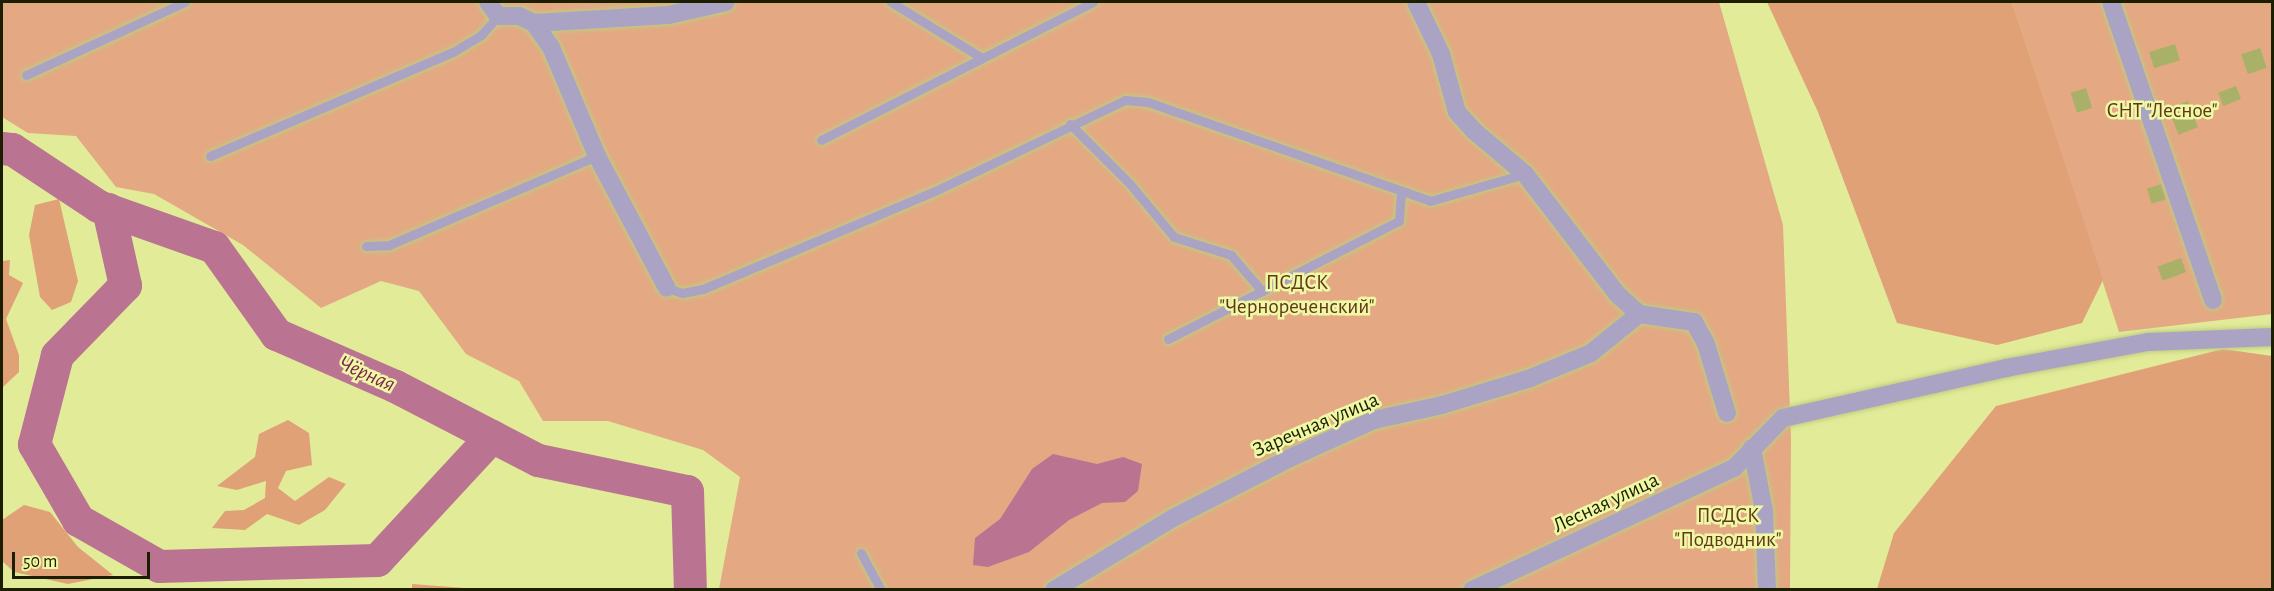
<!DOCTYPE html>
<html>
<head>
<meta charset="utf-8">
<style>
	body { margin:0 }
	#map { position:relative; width:2274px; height:591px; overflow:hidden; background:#e1eb98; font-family:"Alegreya Sans",sans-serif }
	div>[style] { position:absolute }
	.green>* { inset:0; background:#e4a983 }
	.forest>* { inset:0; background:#e1a177 }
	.water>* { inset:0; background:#ba7491 }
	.river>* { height:33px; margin:-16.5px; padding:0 16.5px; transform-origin:16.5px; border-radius:16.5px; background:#ba7491 }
	.building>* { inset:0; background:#a9b168; transform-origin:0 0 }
	.roads { filter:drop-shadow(0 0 2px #c1ca80) drop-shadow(0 0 2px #c1ca80) }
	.lane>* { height:9px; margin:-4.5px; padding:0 4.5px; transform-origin:4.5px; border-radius:4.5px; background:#aaa3c4 }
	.street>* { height:18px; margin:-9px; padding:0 9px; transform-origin:9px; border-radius:9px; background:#aaa3c4 }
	span { translate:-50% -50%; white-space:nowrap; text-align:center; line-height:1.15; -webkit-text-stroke:5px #eff8a5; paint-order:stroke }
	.park-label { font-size:21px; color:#623718 }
	.street-label { font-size:21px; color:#1c1e00 }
	.water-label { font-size:22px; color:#7d2751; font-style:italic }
	.frame { position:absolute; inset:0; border:3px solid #1c1e00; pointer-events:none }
	.scale { position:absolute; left:12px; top:552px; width:138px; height:27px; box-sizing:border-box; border:3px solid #1c1e00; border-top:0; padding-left:8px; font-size:18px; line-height:21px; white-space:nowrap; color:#1c1e00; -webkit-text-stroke:4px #eff8a5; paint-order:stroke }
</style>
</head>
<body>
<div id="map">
	<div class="green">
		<i style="clip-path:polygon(2px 2px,1719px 2px,1783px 225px,1791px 438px,1790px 589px,719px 589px,740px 477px,703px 450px,608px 421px,543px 421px,519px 381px,466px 354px,419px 291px,381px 281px,321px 308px,243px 245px,154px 194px,116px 187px,76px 136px,28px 133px,2px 117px)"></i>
		<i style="clip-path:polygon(2012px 2px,2272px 2px,2272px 314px,2119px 332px)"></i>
	</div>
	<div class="forest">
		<i style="clip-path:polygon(1767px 2px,2012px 2px,2103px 280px,2082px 323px,1997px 345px,1897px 323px,1818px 112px)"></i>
		<i style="clip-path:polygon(59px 199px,78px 281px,71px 302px,52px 310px,40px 297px,29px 235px,35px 205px)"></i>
		<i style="clip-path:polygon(10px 260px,9px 275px,23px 283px,6px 319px,19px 355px,19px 372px,3px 387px,2px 396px,2px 261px)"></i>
		<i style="clip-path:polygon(2223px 349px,2272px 356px,2272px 589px,1877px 589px,1894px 533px,1996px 406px)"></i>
		<i style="clip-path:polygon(288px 420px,309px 433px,312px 465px,286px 471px,278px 488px,295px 501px,329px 477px,346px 484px,325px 510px,299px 525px,267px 514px,245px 530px,212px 528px,225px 511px,244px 510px,265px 498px,266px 481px,237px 490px,217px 486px,255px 457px,259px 434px)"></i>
		<i style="clip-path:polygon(24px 505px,50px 512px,78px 547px,113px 575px,68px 584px,14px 572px,2px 561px,2px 520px)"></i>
		<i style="clip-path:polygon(412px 584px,477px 589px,412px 589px)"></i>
	</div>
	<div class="water">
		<i style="clip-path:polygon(1053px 454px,1097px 464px,1123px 457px,1142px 464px,1138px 491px,1125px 502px,1102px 503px,1069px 520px,1029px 552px,988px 567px,973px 565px,975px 538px,1000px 519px,1032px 469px)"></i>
	</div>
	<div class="river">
		<i style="left:2px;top:148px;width:10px;rotate:6deg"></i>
		<i style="left:12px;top:149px;width:103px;rotate:33.5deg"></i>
		<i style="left:98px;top:206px;width:123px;rotate:19.5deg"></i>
		<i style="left:214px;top:247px;width:107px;rotate:54.5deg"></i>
		<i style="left:276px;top:334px;width:130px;rotate:23.6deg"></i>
		<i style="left:395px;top:386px;width:161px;rotate:27.4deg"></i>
		<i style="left:538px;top:460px;width:152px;rotate:11.8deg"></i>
		<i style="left:687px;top:491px;width:99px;rotate:88.3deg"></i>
		<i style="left:108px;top:209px;width:78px;rotate:77.4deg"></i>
		<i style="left:125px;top:285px;width:98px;rotate:134.2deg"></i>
		<i style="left:57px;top:355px;width:92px;rotate:104.5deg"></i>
		<i style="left:34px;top:444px;width:88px;rotate:59.9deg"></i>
		<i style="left:78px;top:520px;width:93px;rotate:29.6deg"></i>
		<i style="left:159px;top:566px;width:218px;rotate:-1.6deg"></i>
		<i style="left:377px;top:560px;width:169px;rotate:-47.2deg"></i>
	</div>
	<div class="building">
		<i style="left:2175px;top:44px;width:17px;height:27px;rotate:73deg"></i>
		<i style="left:2260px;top:48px;width:21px;height:20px;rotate:71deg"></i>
		<i style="left:2236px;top:86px;width:14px;height:19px;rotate:69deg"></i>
		<i style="left:2086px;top:88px;width:21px;height:16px;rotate:73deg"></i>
		<i style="left:2188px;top:101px;width:28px;height:21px;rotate:69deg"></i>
		<i style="left:2161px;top:184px;width:16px;height:15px;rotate:72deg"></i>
		<i style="left:2181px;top:258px;width:15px;height:25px;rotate:70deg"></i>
	</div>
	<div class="roads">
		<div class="lane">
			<i style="left:891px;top:2px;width:107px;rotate:31.6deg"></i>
			<i style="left:26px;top:75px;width:175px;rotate:-24.7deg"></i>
			<i style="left:1070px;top:124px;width:85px;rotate:45deg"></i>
			<i style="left:1130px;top:184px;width:69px;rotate:50.3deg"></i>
			<i style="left:1174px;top:237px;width:60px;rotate:17.5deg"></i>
			<i style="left:1231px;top:255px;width:48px;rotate:49.3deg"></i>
			<i style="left:821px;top:140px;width:305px;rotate:-26.9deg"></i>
			<i style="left:210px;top:156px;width:264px;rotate:-23.2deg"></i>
			<i style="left:453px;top:52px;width:33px;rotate:-31deg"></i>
			<i style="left:481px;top:35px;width:25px;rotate:-48deg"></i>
			<i style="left:366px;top:246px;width:23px;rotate:-2deg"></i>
			<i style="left:389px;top:245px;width:226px;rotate:-23.2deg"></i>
			<i style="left:667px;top:288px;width:16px;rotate:18deg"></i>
			<i style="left:682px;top:293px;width:21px;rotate:-11deg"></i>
			<i style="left:703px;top:289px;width:250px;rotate:-22.9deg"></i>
			<i style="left:933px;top:192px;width:213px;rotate:-25.6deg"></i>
			<i style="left:1125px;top:100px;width:23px;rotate:5deg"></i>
			<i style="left:1148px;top:102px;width:299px;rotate:19.3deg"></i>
			<i style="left:1430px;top:201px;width:99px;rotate:-15.9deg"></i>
			<i style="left:1168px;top:339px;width:259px;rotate:-27.1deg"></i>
			<i style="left:1399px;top:221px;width:30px;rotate:-86deg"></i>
			<i style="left:861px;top:553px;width:42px;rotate:61.6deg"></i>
		</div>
		<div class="street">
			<i style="left:488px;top:2px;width:17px;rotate:54deg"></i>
			<i style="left:498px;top:16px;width:21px"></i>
			<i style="left:519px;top:16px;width:17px;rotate:25deg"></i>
			<i style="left:534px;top:23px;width:29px;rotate:55deg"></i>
			<i style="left:551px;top:47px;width:118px;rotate:67.1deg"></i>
			<i style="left:597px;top:156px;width:149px;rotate:62.1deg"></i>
			<i style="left:1416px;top:2px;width:58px;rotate:64.3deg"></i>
			<i style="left:1441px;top:54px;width:60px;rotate:74.6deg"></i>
			<i style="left:1457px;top:112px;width:24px;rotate:48deg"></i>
			<i style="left:1473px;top:130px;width:68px;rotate:40.2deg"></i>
			<i style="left:1525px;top:174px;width:151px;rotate:52.5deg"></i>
			<i style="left:1617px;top:294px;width:30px;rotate:42deg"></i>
			<i style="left:1639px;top:314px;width:56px;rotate:8.3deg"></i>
			<i style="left:1694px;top:322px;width:25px;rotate:61deg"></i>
			<i style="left:1706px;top:344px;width:72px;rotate:73.1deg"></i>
			<i style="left:2111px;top:2px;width:315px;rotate:71.1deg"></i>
			<i style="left:534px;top:23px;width:135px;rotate:-3.4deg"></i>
			<i style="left:669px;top:15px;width:58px;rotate:-12.8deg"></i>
			<i style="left:1752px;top:448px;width:64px;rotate:79.2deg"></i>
			<i style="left:1764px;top:511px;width:79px;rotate:87.8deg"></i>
			<i style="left:1054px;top:590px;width:139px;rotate:-31.2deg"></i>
			<i style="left:1173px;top:518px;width:131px;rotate:-27.1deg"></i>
			<i style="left:1290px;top:458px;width:92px;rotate:-24.3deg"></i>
			<i style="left:1374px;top:420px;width:70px;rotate:-12.4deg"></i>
			<i style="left:1442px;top:405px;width:90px;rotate:-16.8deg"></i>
			<i style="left:1528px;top:379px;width:68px;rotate:-22.4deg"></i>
			<i style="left:1591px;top:353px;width:62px;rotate:-39.1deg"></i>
			<i style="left:1472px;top:590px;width:289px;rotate:-25deg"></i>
			<i style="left:1734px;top:468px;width:70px;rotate:-45.6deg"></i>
			<i style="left:1783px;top:418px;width:229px;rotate:-12.6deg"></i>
			<i style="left:2006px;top:368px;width:144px;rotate:-10.4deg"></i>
			<i style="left:2148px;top:342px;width:124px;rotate:-2.3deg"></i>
		</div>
	</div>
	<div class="park-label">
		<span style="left:2162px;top:111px">СНТ "Лесное"</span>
		<span style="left:1297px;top:295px">ПСДСК<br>"Чернореченский"</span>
		<span style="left:1728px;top:528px">ПСДСК<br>"Подводник"</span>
	</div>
	<div class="street-label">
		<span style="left:1316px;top:425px;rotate:-23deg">Заречная улица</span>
		<span style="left:1606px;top:503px;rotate:-25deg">Лесная улица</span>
	</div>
	<div class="water-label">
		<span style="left:367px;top:374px;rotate:24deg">Чёрная</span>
	</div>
	<div class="frame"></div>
	<div class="scale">50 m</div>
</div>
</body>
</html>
